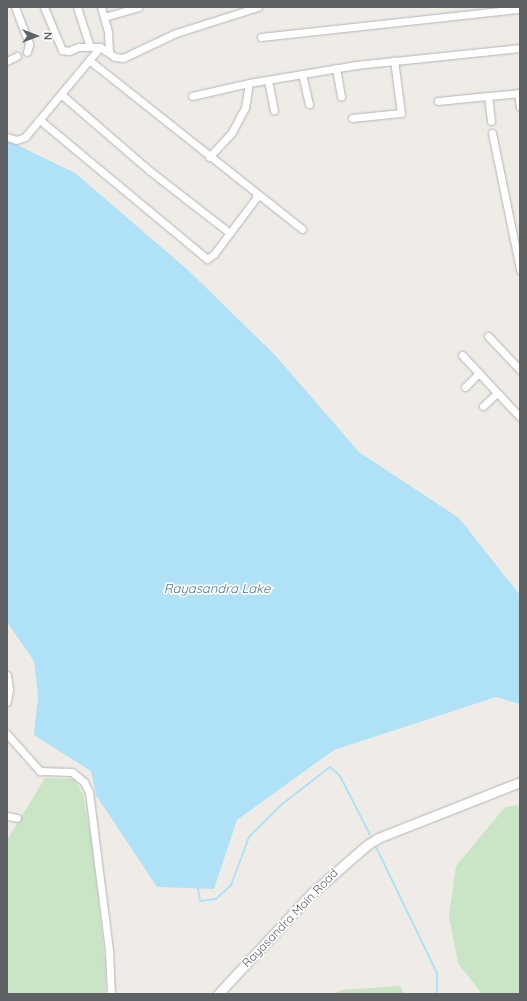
<!DOCTYPE html>
<html>
<head>
<meta charset="utf-8">
<style>
	body { margin:0 }
	#map { position:relative; width:527px; height:1001px; overflow:hidden; background:#efece7; font-family:Quicksand,sans-serif }
	div>[style] { position:absolute }
	.green>* { inset:0; background:#cae4c6 }
	.water>* { inset:0; background:#afe2f7 }
	.stream>* { height:2px; margin:-1px; padding:0 1px; transform-origin:1px; border-radius:1px; background:#afe2f7 }
	.roads { filter:drop-shadow(0 0 1px #b2b4b7) drop-shadow(0 0 1px #b2b4b7) }
	.minor>* { height:7px; margin:-3.5px; padding:0 3.5px; transform-origin:3.5px; border-radius:3.5px; background:#fff }
	.tertiary>* { height:9px; margin:-4.5px; padding:0 4.5px; transform-origin:4.5px; border-radius:4.5px; background:#fff }
	span { translate:-50% -50%; white-space:nowrap; text-align:center; line-height:1.15; -webkit-text-stroke:3.5px #fff; paint-order:stroke }
	.street-label { font-size:12px; color:#5e6265 }
	.water-label { font-size:13px; color:#467997; font-style:italic }
	.frame { position:absolute; inset:0; border:8px solid #5e6265; pointer-events:none }
	.north { position:absolute; left:16px; top:16px; width:40px; height:40px; -webkit-text-stroke:3px #fff; paint-order:stroke; rotate:90deg; font-size:11px; font-weight:700; line-height:16px; text-align:center; color:#5e6265 }
	.north::after { content:''; display:block; margin:auto; width:14px; height:18px; background:#5e6265; clip-path:polygon(50% 0,100% 100%,50% 72%,0 100%) }
</style>
</head>
<body>
<div id="map">
	<div class="green">
		<i style="clip-path:polygon(45px 778px,74px 779px,83px 794px,92px 844px,106px 970px,105px 994px,7px 994px,7px 840px)"></i>
		<i style="clip-path:polygon(520px 805px,520px 994px,482px 994px,458px 963px,449px 916px,456px 866px,505px 807px)"></i>
		<i style="clip-path:polygon(400px 986px,404px 994px,334px 994px,341px 990px)"></i>
	</div>
	<div class="water">
		<i style="clip-path:polygon(7px 140px,75px 173px,189px 271px,275px 355px,359px 452px,459px 518px,520px 595px,520px 704px,496px 697px,334px 750px,237px 820px,214px 889px,157px 887px,96px 795px,91px 771px,34px 735px,38px 696px,34px 661px,7px 622px)"></i>
	</div>
	<div class="stream">
		<i style="left:376px;top:847px;width:140px;rotate:64.2deg"></i>
		<i style="left:437px;top:973px;width:21px;rotate:90deg"></i>
		<i style="left:198px;top:888px;width:13px;rotate:81deg"></i>
		<i style="left:200px;top:901px;width:16px;rotate:-7deg"></i>
		<i style="left:216px;top:899px;width:21px;rotate:-43deg"></i>
		<i style="left:231px;top:885px;width:51px;rotate:-69.4deg"></i>
		<i style="left:249px;top:837px;width:45px;rotate:-45deg"></i>
		<i style="left:281px;top:805px;width:62px;rotate:-37.8deg"></i>
		<i style="left:330px;top:767px;width:13px;rotate:42deg"></i>
		<i style="left:340px;top:776px;width:66px;rotate:63deg"></i>
	</div>
	<div class="roads">
		<div class="minor">
			<i style="left:15px;top:7px;width:40px;rotate:69deg"></i>
			<i style="left:29px;top:44px;width:8px;rotate:104deg"></i>
			<i style="left:44px;top:7px;width:47px;rotate:67.3deg"></i>
			<i style="left:62px;top:50px;width:7px;rotate:8deg"></i>
			<i style="left:69px;top:51px;width:10px;rotate:-24deg"></i>
			<i style="left:78px;top:47px;width:22px"></i>
			<i style="left:100px;top:47px;width:18px;rotate:34deg"></i>
			<i style="left:115px;top:57px;width:8px;rotate:7deg"></i>
			<i style="left:123px;top:58px;width:59px;rotate:-25.3deg"></i>
			<i style="left:176px;top:33px;width:86px;rotate:-17.6deg"></i>
			<i style="left:77px;top:7px;width:42px;rotate:72deg"></i>
			<i style="left:101px;top:7px;width:26px;rotate:74deg"></i>
			<i style="left:108px;top:32px;width:19px;rotate:87deg"></i>
			<i style="left:104px;top:17px;width:36px;rotate:-16deg"></i>
			<i style="left:261px;top:37px;width:261px;rotate:-6.2deg"></i>
			<i style="left:89px;top:60px;width:272px;rotate:38.4deg"></i>
			<i style="left:7px;top:61px;width:11px;rotate:-27deg"></i>
			<i style="left:336px;top:68px;width:29px;rotate:80deg"></i>
			<i style="left:302px;top:74px;width:31px;rotate:77deg"></i>
			<i style="left:268px;top:80px;width:31px;rotate:79deg"></i>
			<i style="left:518px;top:93px;width:14px;rotate:82deg"></i>
			<i style="left:62px;top:95px;width:116px;rotate:40.8deg"></i>
			<i style="left:150px;top:171px;width:101px;rotate:37.8deg"></i>
			<i style="left:192px;top:96px;width:58px;rotate:-12.8deg"></i>
			<i style="left:249px;top:83px;width:109px;rotate:-9.5deg"></i>
			<i style="left:356px;top:65px;width:165px;rotate:-5.9deg"></i>
			<i style="left:438px;top:101px;width:50px;rotate:-5.7deg"></i>
			<i style="left:352px;top:118px;width:49px;rotate:-5.8deg"></i>
			<i style="left:401px;top:113px;width:53px;rotate:-97.5deg"></i>
			<i style="left:41px;top:121px;width:216px;rotate:39.7deg"></i>
			<i style="left:207px;top:259px;width:9px;rotate:-36deg"></i>
			<i style="left:214px;top:254px;width:70px;rotate:-53.1deg"></i>
			<i style="left:256px;top:198px;width:4px;rotate:-90deg"></i>
			<i style="left:491px;top:121px;width:25px;rotate:-97deg"></i>
			<i style="left:488px;top:96px;width:32px;rotate:-5deg"></i>
			<i style="left:492px;top:133px;width:140px;rotate:78.4deg"></i>
			<i style="left:7px;top:137px;width:9px;rotate:18deg"></i>
			<i style="left:16px;top:140px;width:9px;rotate:-18deg"></i>
			<i style="left:25px;top:137px;width:117px;rotate:-50.2deg"></i>
			<i style="left:209px;top:157px;width:34px;rotate:-47deg"></i>
			<i style="left:232px;top:132px;width:27px;rotate:-62deg"></i>
			<i style="left:245px;top:108px;width:25px;rotate:-81deg"></i>
			<i style="left:488px;top:336px;width:47px;rotate:46.7deg"></i>
			<i style="left:462px;top:355px;width:85px;rotate:46.9deg"></i>
			<i style="left:465px;top:387px;width:20px;rotate:-45deg"></i>
			<i style="left:483px;top:406px;width:19px;rotate:-43deg"></i>
			<i style="left:7px;top:675px;width:14px;rotate:82deg"></i>
			<i style="left:9px;top:689px;width:13px;rotate:99deg"></i>
			<i style="left:7px;top:734px;width:50px;rotate:48.3deg"></i>
			<i style="left:40px;top:771px;width:32px;rotate:2deg"></i>
			<i style="left:72px;top:772px;width:16px;rotate:40deg"></i>
			<i style="left:84px;top:782px;width:11px;rotate:63deg"></i>
			<i style="left:89px;top:792px;width:159px;rotate:82.8deg"></i>
			<i style="left:109px;top:950px;width:44px;rotate:87.4deg"></i>
			<i style="left:7px;top:816px;width:10px;rotate:11deg"></i>
		</div>
		<div class="tertiary">
			<i style="left:218px;top:994px;width:138px;rotate:-47.1deg"></i>
			<i style="left:312px;top:893px;width:73px;rotate:-41.1deg"></i>
			<i style="left:367px;top:845px;width:13px;rotate:-32deg"></i>
			<i style="left:378px;top:838px;width:153px;rotate:-21.5deg"></i>
		</div>
	</div>
	<div class="street-label">
		<span style="left:290px;top:918px;rotate:-46deg">Rayasandra Main Road</span>
	</div>
	<div class="water-label">
		<span style="left:217px;top:588px">Rayasandra Lake</span>
	</div>
	<div class="frame"></div>
	<div class="north">N</div>
</div>
</body>
</html>
